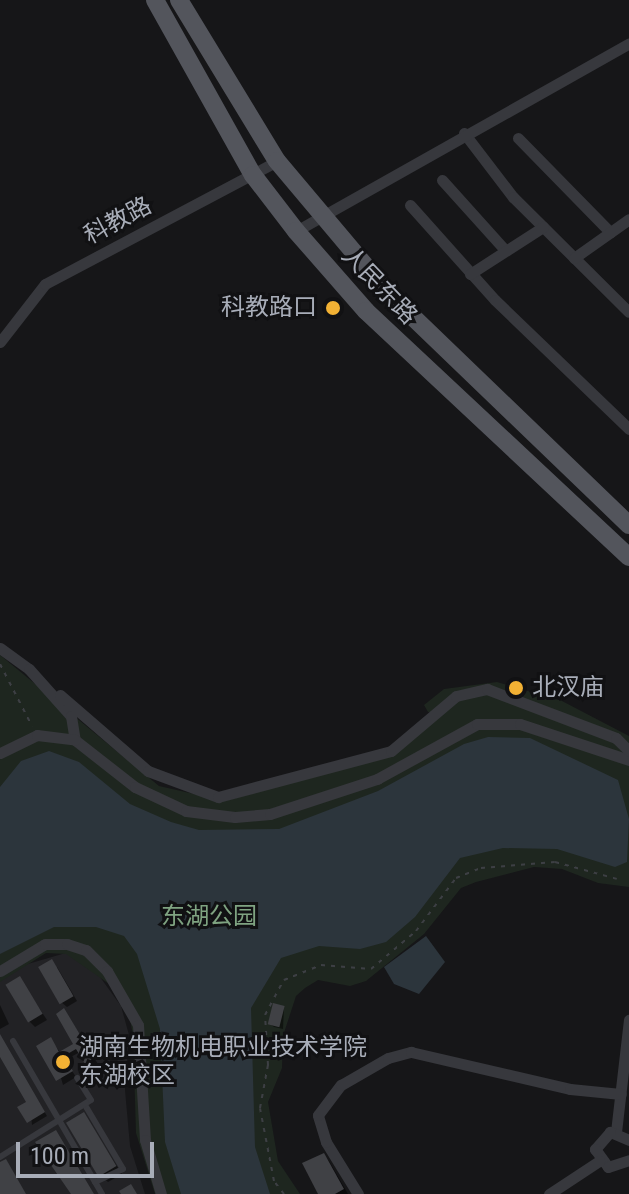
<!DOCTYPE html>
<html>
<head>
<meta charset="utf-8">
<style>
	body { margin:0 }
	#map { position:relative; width:629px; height:1194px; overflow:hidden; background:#161618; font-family:"Roboto Condensed","Noto Sans SC",sans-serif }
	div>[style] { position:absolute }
	.built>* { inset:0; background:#222225 }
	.green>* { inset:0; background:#1e261f }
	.water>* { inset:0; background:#2c353c }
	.shadow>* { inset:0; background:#0007 }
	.building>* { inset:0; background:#404145; transform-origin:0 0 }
	.path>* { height:2px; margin-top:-1px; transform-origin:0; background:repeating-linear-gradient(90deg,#3d3f44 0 4px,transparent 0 10px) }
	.lane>* { height:6px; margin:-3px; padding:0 3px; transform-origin:3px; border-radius:3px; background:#37383d }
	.street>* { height:11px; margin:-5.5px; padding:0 5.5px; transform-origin:5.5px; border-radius:5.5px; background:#37383d }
	.primary>* { height:18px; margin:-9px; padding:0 9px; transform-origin:9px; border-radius:9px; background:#53555c }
	.dots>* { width:22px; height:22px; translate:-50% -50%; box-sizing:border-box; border:4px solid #111113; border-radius:50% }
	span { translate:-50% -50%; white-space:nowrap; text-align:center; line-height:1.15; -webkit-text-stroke:6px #111113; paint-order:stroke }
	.street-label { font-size:24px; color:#a8adb8 }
	.poi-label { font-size:24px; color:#a8adb8 }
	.right { translate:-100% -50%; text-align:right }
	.left { translate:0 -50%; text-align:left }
	.park-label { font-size:24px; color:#7fa381 }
	.scale { position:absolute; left:16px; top:1142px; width:138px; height:36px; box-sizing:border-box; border:4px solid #a8adb8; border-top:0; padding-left:10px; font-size:24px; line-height:28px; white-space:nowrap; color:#a8adb8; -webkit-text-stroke:6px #111113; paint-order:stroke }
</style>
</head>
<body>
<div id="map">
	<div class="built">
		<i style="clip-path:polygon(69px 952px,100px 977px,121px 1006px,129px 1035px,125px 1090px,130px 1146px,145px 1194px,0 1194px,0 979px,21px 966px)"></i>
	</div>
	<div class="green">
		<i style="clip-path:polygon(0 655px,159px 786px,225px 801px,392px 755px,443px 713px,428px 712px,424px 705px,444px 689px,497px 682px,562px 701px,629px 736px,629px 887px,598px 883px,562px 869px,534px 867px,476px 882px,461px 888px,424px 934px,366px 981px,350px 986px,318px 980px,305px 988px,296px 996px,283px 1036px,282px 1068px,268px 1102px,278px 1161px,300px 1194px,155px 1194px,136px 1133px,133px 1035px,129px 1015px,112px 986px,66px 954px,46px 953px,0 982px)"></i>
	</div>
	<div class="water">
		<i style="clip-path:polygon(488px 737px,530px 738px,618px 780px,629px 819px,627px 862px,615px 867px,557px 849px,503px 848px,460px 858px,415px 917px,386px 942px,360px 949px,319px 946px,281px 958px,251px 1008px,255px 1147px,270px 1194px,181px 1194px,165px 1142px,160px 1029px,137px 954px,124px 936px,96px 927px,54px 927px,0 954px,0 787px,21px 761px,49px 751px,79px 762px,130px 804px,171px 822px,199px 830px,279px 829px,378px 791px,464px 744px)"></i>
		<i style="clip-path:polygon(426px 936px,445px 962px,419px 994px,394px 984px,384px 967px)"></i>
	</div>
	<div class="shadow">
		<i style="clip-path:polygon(57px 967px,77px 1001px,67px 1007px,61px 1002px)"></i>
		<i style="clip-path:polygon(20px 979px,47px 1020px,35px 1027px,29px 1021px)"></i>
		<i style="clip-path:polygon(0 1005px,9px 1024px,0 1029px)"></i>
		<i style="clip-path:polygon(284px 1008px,283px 1029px,274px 1027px,270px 1024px)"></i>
		<i style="clip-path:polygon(64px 1010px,98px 1064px,92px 1068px,80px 1052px,65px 1060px,76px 1077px,63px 1085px,50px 1040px,61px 1053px,73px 1046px,79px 1052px)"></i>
		<i style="clip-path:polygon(0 1039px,47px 1116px,32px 1125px,30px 1105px,0 1053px)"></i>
		<i style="clip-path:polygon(84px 1115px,122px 1174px,108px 1182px,100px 1175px)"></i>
		<i style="clip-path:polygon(323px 1156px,329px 1161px,348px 1194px,320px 1194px)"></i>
	</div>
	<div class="building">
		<i style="left:52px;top:959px;width:43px;height:16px;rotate:60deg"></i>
		<i style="left:20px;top:976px;width:44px;height:17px;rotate:59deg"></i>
		<i style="left:273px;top:1003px;width:12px;height:22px;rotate:14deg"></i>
		<i style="clip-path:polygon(64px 1008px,94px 1058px,85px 1064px,76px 1049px,64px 1056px,73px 1071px,56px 1081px,36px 1046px,51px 1037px,59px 1052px,73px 1044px,56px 1014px)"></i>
		<i style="clip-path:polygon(0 1034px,45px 1112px,27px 1123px,17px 1107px,26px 1102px,0 1057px)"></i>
		<i style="left:84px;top:1112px;width:63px;height:21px;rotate:59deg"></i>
		<i style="clip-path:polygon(56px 1130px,66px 1147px,94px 1194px,71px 1194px,35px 1142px)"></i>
		<i style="clip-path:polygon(324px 1153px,344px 1189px,335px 1194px,318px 1194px,302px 1163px)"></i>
		<i style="clip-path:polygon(6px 1159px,26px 1194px,0 1194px,0 1162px)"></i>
		<i style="clip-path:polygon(131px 1184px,137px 1194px,121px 1194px,119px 1191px)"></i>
	</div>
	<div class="path">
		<i style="left:0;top:664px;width:70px;rotate:62.7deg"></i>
		<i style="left:284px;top:1194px;width:16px;rotate:-128deg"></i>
		<i style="left:274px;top:1181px;width:74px;rotate:-100.9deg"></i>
		<i style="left:260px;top:1108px;width:44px;rotate:-79.5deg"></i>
		<i style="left:268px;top:1065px;width:50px;rotate:-93.4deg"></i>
		<i style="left:265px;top:1015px;width:40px;rotate:-62deg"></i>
		<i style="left:284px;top:980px;width:40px;rotate:-22deg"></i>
		<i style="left:321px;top:965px;width:50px;rotate:4.6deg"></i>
		<i style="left:371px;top:969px;width:59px;rotate:-40.2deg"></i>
		<i style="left:416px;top:931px;width:66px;rotate:-53deg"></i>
		<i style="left:456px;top:878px;width:27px;rotate:-22deg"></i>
		<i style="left:481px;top:868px;width:74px;rotate:-4.6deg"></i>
		<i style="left:555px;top:862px;width:64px;rotate:15.3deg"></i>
	</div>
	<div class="lane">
		<i style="left:13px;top:1041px;width:177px;rotate:59.8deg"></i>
		<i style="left:85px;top:1105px;width:74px;rotate:59.3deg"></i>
		<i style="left:123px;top:1169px;width:31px;rotate:155deg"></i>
		<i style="left:0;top:1157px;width:107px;rotate:-32.1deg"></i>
		<i style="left:91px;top:1100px;width:26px;rotate:-122deg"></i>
	</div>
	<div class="street">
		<i style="left:464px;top:133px;width:81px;rotate:52.6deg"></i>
		<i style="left:513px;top:197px;width:163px;rotate:44.8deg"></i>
		<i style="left:518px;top:138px;width:132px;rotate:45.6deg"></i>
		<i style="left:442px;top:180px;width:94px;rotate:48deg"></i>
		<i style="left:410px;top:205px;width:127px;rotate:48.2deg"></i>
		<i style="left:495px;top:300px;width:186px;rotate:43.9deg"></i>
		<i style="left:296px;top:231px;width:382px;rotate:-29.4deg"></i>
		<i style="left:574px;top:258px;width:67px;rotate:-35.3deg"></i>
		<i style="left:470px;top:274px;width:87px;rotate:-32.8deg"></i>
		<i style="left:0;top:342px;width:73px;rotate:-52.2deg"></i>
		<i style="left:45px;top:284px;width:263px;rotate:-27.9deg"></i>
		<i style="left:0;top:648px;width:36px;rotate:36deg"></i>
		<i style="left:29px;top:669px;width:63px;rotate:48.2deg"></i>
		<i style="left:71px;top:716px;width:24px;rotate:81deg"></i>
		<i style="left:75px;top:740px;width:76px;rotate:38.1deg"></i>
		<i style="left:135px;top:787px;width:56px;rotate:25.2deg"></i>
		<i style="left:186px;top:811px;width:49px;rotate:7deg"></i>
		<i style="left:235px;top:817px;width:35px;rotate:-5deg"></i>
		<i style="left:270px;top:814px;width:113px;rotate:-18.1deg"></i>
		<i style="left:377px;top:779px;width:114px;rotate:-28.8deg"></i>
		<i style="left:477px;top:724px;width:43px"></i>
		<i style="left:520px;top:724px;width:115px;rotate:18.3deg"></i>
		<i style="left:60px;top:695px;width:116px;rotate:40.8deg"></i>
		<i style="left:148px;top:771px;width:75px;rotate:20.4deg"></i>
		<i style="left:218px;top:797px;width:179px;rotate:-14.9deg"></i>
		<i style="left:391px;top:751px;width:85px;rotate:-40.2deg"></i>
		<i style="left:456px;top:696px;width:32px;rotate:-13deg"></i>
		<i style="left:487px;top:689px;width:138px;rotate:20.8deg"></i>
		<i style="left:616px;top:738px;width:18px;rotate:45deg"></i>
		<i style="left:0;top:753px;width:41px;rotate:-25.9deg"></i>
		<i style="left:37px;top:735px;width:38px;rotate:7deg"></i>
		<i style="left:0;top:971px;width:52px;rotate:-31deg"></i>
		<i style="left:45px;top:944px;width:22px"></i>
		<i style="left:67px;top:944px;width:20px;rotate:18deg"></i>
		<i style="left:86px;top:950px;width:30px;rotate:45deg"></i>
		<i style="left:107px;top:971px;width:62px;rotate:60.1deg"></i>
		<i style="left:138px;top:1025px;width:115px;rotate:86.5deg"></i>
		<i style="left:145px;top:1140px;width:56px;rotate:73.5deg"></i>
		<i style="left:616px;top:1132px;width:113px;rotate:-83.4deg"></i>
		<i style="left:629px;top:1140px;width:21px;rotate:-157deg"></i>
		<i style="left:610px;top:1132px;width:23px;rotate:131deg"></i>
		<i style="left:595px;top:1149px;width:22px;rotate:54deg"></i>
		<i style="left:608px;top:1167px;width:22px;rotate:-18deg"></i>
		<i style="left:358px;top:1194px;width:61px;rotate:-121.6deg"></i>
		<i style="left:326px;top:1142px;width:28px;rotate:-107deg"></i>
		<i style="left:318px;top:1115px;width:38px;rotate:-53deg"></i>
		<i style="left:341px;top:1085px;width:54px;rotate:-29.9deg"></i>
		<i style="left:388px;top:1058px;width:24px;rotate:-15deg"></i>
		<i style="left:411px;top:1052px;width:163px;rotate:13.1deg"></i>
		<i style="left:570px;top:1089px;width:51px;rotate:5.6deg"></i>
		<i style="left:549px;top:1194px;width:60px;rotate:-33.4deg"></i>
	</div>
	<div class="primary">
		<i style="left:155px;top:0;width:201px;rotate:60.8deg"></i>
		<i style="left:253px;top:175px;width:71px;rotate:52.5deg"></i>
		<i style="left:296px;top:231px;width:106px;rotate:48.8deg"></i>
		<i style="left:366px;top:311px;width:360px;rotate:43.1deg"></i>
		<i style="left:179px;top:0;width:188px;rotate:58.7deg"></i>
		<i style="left:277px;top:161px;width:174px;rotate:49.9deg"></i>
		<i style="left:389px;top:294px;width:333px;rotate:43.9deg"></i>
	</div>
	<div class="dots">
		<i style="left:333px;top:308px;background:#f2b134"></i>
		<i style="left:516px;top:688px;background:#f2b134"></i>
		<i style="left:63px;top:1062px;background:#f2b134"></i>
	</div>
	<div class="street-label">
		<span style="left:118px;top:221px;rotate:-28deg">科教路</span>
		<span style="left:379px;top:286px;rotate:46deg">人民东路</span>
	</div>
	<div class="poi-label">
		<span class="right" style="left:317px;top:308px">科教路口</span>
		<span class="left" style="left:532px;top:688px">北汊庙</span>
		<span class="left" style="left:79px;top:1062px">湖南生物机电职业技术学院<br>东湖校区</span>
	</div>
	<div class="park-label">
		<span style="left:209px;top:917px">东湖公园</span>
	</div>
	<div class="scale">100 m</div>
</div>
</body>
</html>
